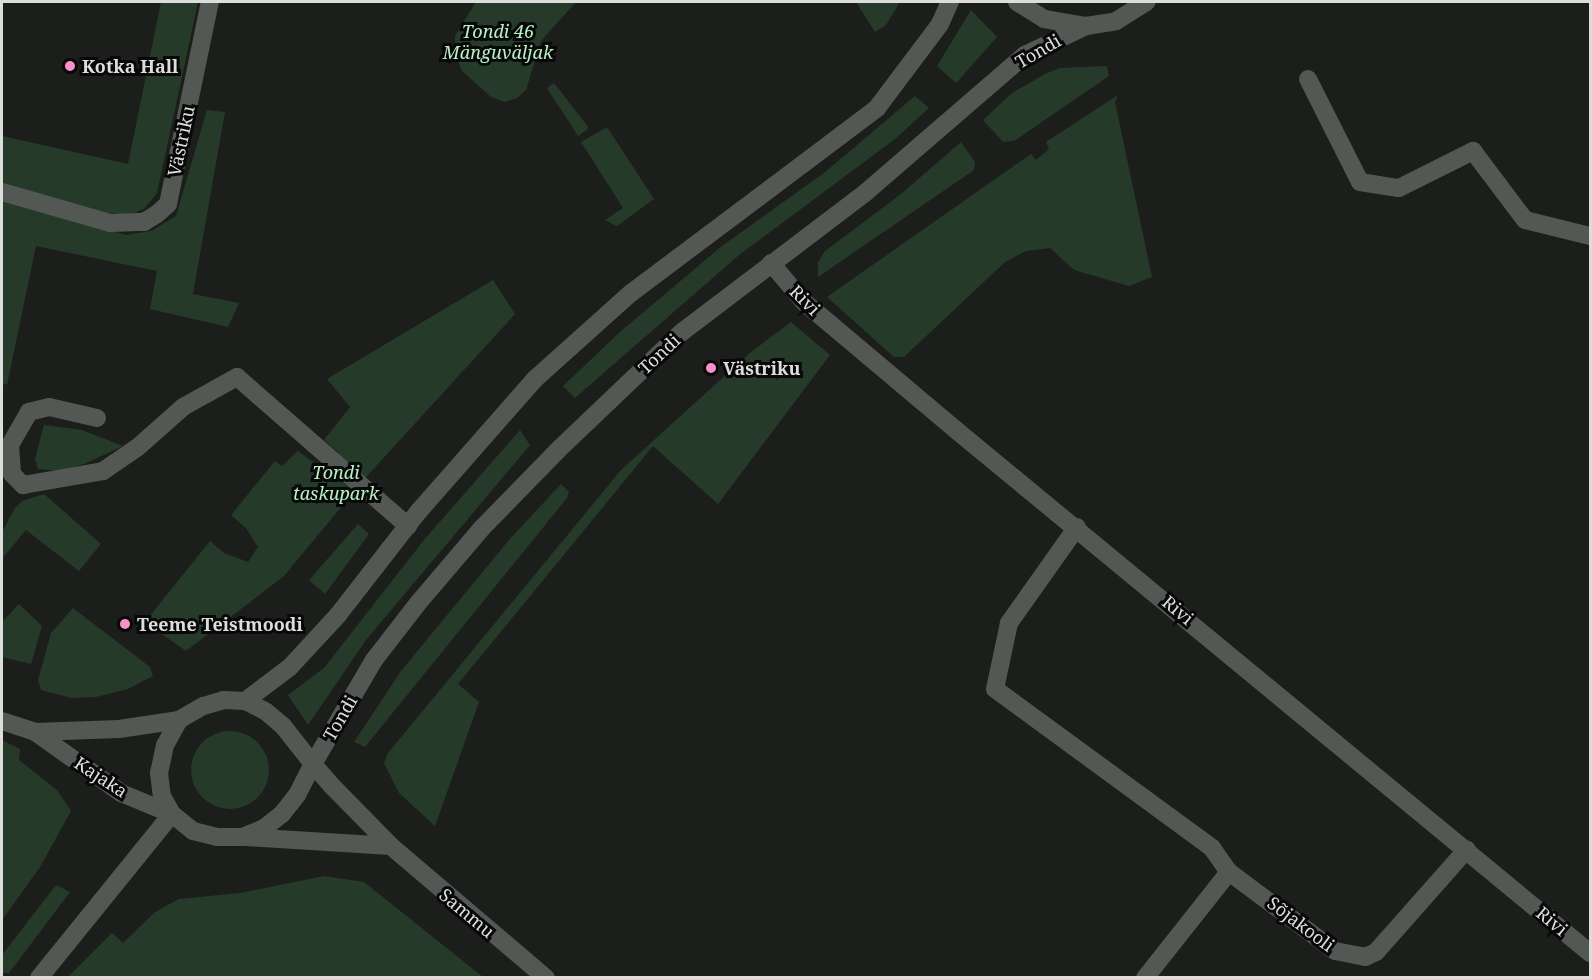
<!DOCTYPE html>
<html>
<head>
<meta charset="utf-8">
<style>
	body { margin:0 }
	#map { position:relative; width:1592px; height:979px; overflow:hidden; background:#1c1e1c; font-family:"Noto Serif",serif }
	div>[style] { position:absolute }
	.green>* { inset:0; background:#263a2a }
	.round { border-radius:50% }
	.minor>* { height:18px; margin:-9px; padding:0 9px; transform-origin:9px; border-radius:9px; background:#545855 }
	.dots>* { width:16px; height:16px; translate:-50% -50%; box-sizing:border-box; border:3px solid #070807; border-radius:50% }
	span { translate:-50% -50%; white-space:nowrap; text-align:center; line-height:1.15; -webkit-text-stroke:6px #070807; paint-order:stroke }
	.park-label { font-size:18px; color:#b9f1c4; font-style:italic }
	.street-label { font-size:18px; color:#dcdedc }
	.poi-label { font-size:18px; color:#dcdedc; font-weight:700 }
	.left { translate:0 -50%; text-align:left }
	.frame { position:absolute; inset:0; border:3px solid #dcdedc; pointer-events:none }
</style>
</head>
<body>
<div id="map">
	<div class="green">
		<i style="clip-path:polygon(161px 2px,198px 2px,157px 193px,144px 209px,128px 215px,99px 212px,2px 186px,2px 136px,128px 164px)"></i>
		<i style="clip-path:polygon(476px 2px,576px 2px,541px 41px,526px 90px,517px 98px,504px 102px,490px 96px,462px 71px,456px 57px,455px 36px)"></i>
		<i style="clip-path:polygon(856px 2px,900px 2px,886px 25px,875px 32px)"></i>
		<i style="clip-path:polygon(971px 10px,997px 37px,956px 83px,937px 66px)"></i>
		<i style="clip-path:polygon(1107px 66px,1109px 76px,1014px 141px,1003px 142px,983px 120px,1012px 93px,1045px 74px,1060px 68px)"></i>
		<i style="clip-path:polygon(554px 83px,589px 128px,578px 136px,547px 88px)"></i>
		<i style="clip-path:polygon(1118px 95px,1115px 102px,1152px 277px,1129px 286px,1074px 270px,1050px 248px,1026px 251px,1005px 262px,904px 357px,894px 357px,827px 297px,1031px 154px,1036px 160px,1049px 149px,1046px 142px)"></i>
		<i style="clip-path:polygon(915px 96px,929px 108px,895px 139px,739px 255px,575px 398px,563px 386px,620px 332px,722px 246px,824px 173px)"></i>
		<i style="clip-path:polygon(207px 110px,225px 112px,193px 294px,239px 303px,228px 327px,150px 309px,157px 271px,36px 246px,7px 385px,2px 383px,2px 199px,126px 235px,151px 231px,176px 216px)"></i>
		<i style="clip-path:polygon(607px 127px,654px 199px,617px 226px,605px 220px,623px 208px,581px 142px)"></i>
		<i style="clip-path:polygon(961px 142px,975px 162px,974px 170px,818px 277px,818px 262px,825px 251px,901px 194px)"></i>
		<i style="clip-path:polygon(493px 280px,515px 314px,367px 476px,284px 576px,186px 651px,145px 622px,210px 541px,224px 553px,248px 562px,258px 547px,246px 528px,231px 515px,275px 461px,282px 466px,298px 451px,323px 469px,339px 453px,324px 440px,350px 407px,327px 379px)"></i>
		<i style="clip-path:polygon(791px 322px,830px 355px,718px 504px,653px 446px,458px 684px,479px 702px,435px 826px,399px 793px,384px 763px,388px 753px,621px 470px,751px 352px)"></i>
		<i style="clip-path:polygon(44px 425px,82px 430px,123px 446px,84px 464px,59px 471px,38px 469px,35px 459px)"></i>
		<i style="clip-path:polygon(520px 430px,530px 445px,366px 640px,308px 725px,288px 695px,324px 668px,424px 540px)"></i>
		<i style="clip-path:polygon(561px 484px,569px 492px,567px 498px,365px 747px,354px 742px,401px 671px,509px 540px)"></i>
		<i style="clip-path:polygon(44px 494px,101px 544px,79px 571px,26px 530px,2px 559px,2px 532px,15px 508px,22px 501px)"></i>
		<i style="clip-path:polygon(358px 524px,369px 534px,325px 594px,309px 580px)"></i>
		<i style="clip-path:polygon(19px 604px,42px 626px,31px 664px,2px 657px,2px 622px)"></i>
		<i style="clip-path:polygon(73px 608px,150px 667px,153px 676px,128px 689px,96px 697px,72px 698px,41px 690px,38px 680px,51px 633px)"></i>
		<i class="round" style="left:191px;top:731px;width:78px;height:78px"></i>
		<i style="clip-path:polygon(2px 740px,20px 749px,19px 760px,57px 790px,71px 811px,40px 867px,2px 920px)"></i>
		<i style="clip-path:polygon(324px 876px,364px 882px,483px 977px,68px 977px,112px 933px,123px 943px,155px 912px,179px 899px,240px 893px)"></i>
		<i style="clip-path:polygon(56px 885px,70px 892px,9px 973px,3px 973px,2px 955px)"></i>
	</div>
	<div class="minor">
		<i style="left:1017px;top:2px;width:32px;rotate:32deg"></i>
		<i style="left:1044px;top:19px;width:43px;rotate:9.5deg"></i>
		<i style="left:1086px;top:26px;width:30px;rotate:-9deg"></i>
		<i style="left:1116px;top:21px;width:36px;rotate:-32deg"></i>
		<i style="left:1308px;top:79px;width:115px;rotate:63.2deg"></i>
		<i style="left:1360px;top:182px;width:39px;rotate:9deg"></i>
		<i style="left:1399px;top:188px;width:83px;rotate:-26.6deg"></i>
		<i style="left:1473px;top:151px;width:86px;rotate:53deg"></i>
		<i style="left:1525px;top:220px;width:67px;rotate:13.8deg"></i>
		<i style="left:2px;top:192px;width:112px;rotate:16deg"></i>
		<i style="left:110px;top:223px;width:34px;rotate:-2deg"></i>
		<i style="left:144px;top:222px;width:15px;rotate:-32deg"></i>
		<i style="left:157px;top:214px;width:15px;rotate:-42deg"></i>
		<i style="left:168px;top:204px;width:206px;rotate:-78.3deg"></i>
		<i style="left:771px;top:263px;width:51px;rotate:49.8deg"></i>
		<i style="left:804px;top:302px;width:199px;rotate:40.1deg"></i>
		<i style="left:956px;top:430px;width:822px;rotate:39.52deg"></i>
		<i style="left:97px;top:418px;width:49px;rotate:-167.1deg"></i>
		<i style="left:49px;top:407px;width:21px;rotate:166deg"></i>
		<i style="left:29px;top:412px;width:38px;rotate:120deg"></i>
		<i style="left:10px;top:445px;width:29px;rotate:86deg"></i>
		<i style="left:12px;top:474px;width:16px;rotate:45deg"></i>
		<i style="left:23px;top:485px;width:81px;rotate:-9.9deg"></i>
		<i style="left:103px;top:471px;width:42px;rotate:-34.4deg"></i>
		<i style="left:138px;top:447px;width:60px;rotate:-41.6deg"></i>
		<i style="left:183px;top:407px;width:62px;rotate:-29.1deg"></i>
		<i style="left:237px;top:377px;width:227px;rotate:41.1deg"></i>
		<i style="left:1077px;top:527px;width:118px;rotate:125.3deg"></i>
		<i style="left:1009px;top:623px;width:67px;rotate:102deg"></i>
		<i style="left:995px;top:689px;width:269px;rotate:36.2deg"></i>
		<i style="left:1212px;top:848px;width:29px;rotate:55deg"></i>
		<i style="left:245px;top:701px;width:56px;rotate:-37.1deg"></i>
		<i style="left:290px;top:667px;width:71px;rotate:-47.3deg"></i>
		<i style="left:338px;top:615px;width:132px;rotate:-52.1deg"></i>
		<i style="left:419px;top:511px;width:176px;rotate:-48.7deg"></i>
		<i style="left:535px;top:379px;width:129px;rotate:-41.9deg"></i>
		<i style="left:631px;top:293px;width:308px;rotate:-36.9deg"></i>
		<i style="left:877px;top:108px;width:105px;rotate:-53.1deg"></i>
		<i style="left:940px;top:24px;width:24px;rotate:-66deg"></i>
		<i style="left:2px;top:721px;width:35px;rotate:18deg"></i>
		<i style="left:35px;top:732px;width:105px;rotate:35.3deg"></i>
		<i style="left:121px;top:793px;width:55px;rotate:22.4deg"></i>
		<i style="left:35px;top:732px;width:84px;rotate:-2deg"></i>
		<i style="left:119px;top:729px;width:61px;rotate:-8.5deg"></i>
		<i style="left:246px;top:837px;width:145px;rotate:3.6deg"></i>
		<i style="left:39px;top:978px;width:211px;rotate:-51deg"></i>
		<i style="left:546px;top:978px;width:204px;rotate:-139.6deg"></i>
		<i style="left:391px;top:846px;width:84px;rotate:-134.5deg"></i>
		<i style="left:332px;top:786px;width:29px;rotate:-131deg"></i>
		<i style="left:313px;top:764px;width:48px;rotate:-128.3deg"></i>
		<i style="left:283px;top:726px;width:23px;rotate:-140deg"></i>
		<i style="left:265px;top:711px;width:22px;rotate:-153deg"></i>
		<i style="left:245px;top:701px;width:21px;rotate:-177deg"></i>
		<i style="left:224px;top:700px;width:22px;rotate:164deg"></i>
		<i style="left:203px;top:706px;width:28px;rotate:150deg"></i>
		<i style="left:179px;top:720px;width:29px;rotate:119deg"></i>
		<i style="left:165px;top:745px;width:29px;rotate:102deg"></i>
		<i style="left:159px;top:773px;width:23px;rotate:83deg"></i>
		<i style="left:162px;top:796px;width:21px;rotate:61deg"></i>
		<i style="left:172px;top:814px;width:27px;rotate:39deg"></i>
		<i style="left:193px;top:831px;width:25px;rotate:14deg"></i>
		<i style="left:217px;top:837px;width:25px"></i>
		<i style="left:242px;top:837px;width:24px;rotate:-22deg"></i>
		<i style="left:264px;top:828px;width:23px;rotate:-38deg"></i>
		<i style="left:282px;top:814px;width:24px;rotate:-52deg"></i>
		<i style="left:297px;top:795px;width:35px;rotate:-63deg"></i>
		<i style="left:313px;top:764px;width:121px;rotate:-59.6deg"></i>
		<i style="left:374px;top:660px;width:73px;rotate:-52.2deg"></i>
		<i style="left:419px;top:602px;width:97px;rotate:-49.6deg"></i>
		<i style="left:482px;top:528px;width:109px;rotate:-45.7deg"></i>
		<i style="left:558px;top:450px;width:171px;rotate:-43.6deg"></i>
		<i style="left:682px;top:332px;width:230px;rotate:-37.2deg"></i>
		<i style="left:865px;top:193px;width:211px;rotate:-40.8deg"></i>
		<i style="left:1025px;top:55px;width:68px;rotate:-25.4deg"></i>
		<i style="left:1145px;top:978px;width:135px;rotate:-51.6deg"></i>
		<i style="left:1229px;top:872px;width:132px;rotate:36.7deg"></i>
		<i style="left:1335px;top:951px;width:31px;rotate:11deg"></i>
		<i style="left:1365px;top:957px;width:12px;rotate:-24deg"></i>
		<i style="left:1376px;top:952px;width:137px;rotate:-48.5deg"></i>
	</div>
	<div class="dots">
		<i style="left:70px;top:66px;background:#f890ca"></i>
		<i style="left:711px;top:368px;background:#f890ca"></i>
		<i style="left:125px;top:624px;background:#f890ca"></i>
	</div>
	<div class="park-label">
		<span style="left:498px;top:42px">Tondi 46<br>Mänguväljak</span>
		<span style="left:336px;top:483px">Tondi<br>taskupark</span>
	</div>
	<div class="street-label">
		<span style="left:1038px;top:51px;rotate:-30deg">Tondi</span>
		<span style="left:181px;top:141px;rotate:-78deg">Västriku</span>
		<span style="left:805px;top:300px;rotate:45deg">Rivi</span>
		<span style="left:659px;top:354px;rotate:-43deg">Tondi</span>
		<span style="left:1178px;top:610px;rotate:40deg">Rivi</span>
		<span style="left:340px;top:718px;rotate:-60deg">Tondi</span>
		<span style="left:101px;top:777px;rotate:33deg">Kajaka</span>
		<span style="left:467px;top:913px;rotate:40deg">Sammu</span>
		<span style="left:1552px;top:921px;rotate:40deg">Rivi</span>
		<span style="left:1301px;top:924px;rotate:37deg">Sõjakooli</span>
	</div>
	<div class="poi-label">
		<span class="left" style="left:82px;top:66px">Kotka Hall</span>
		<span class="left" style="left:723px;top:368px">Västriku</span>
		<span class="left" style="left:137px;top:624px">Teeme Teistmoodi</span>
	</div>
	<div class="frame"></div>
</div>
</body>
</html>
